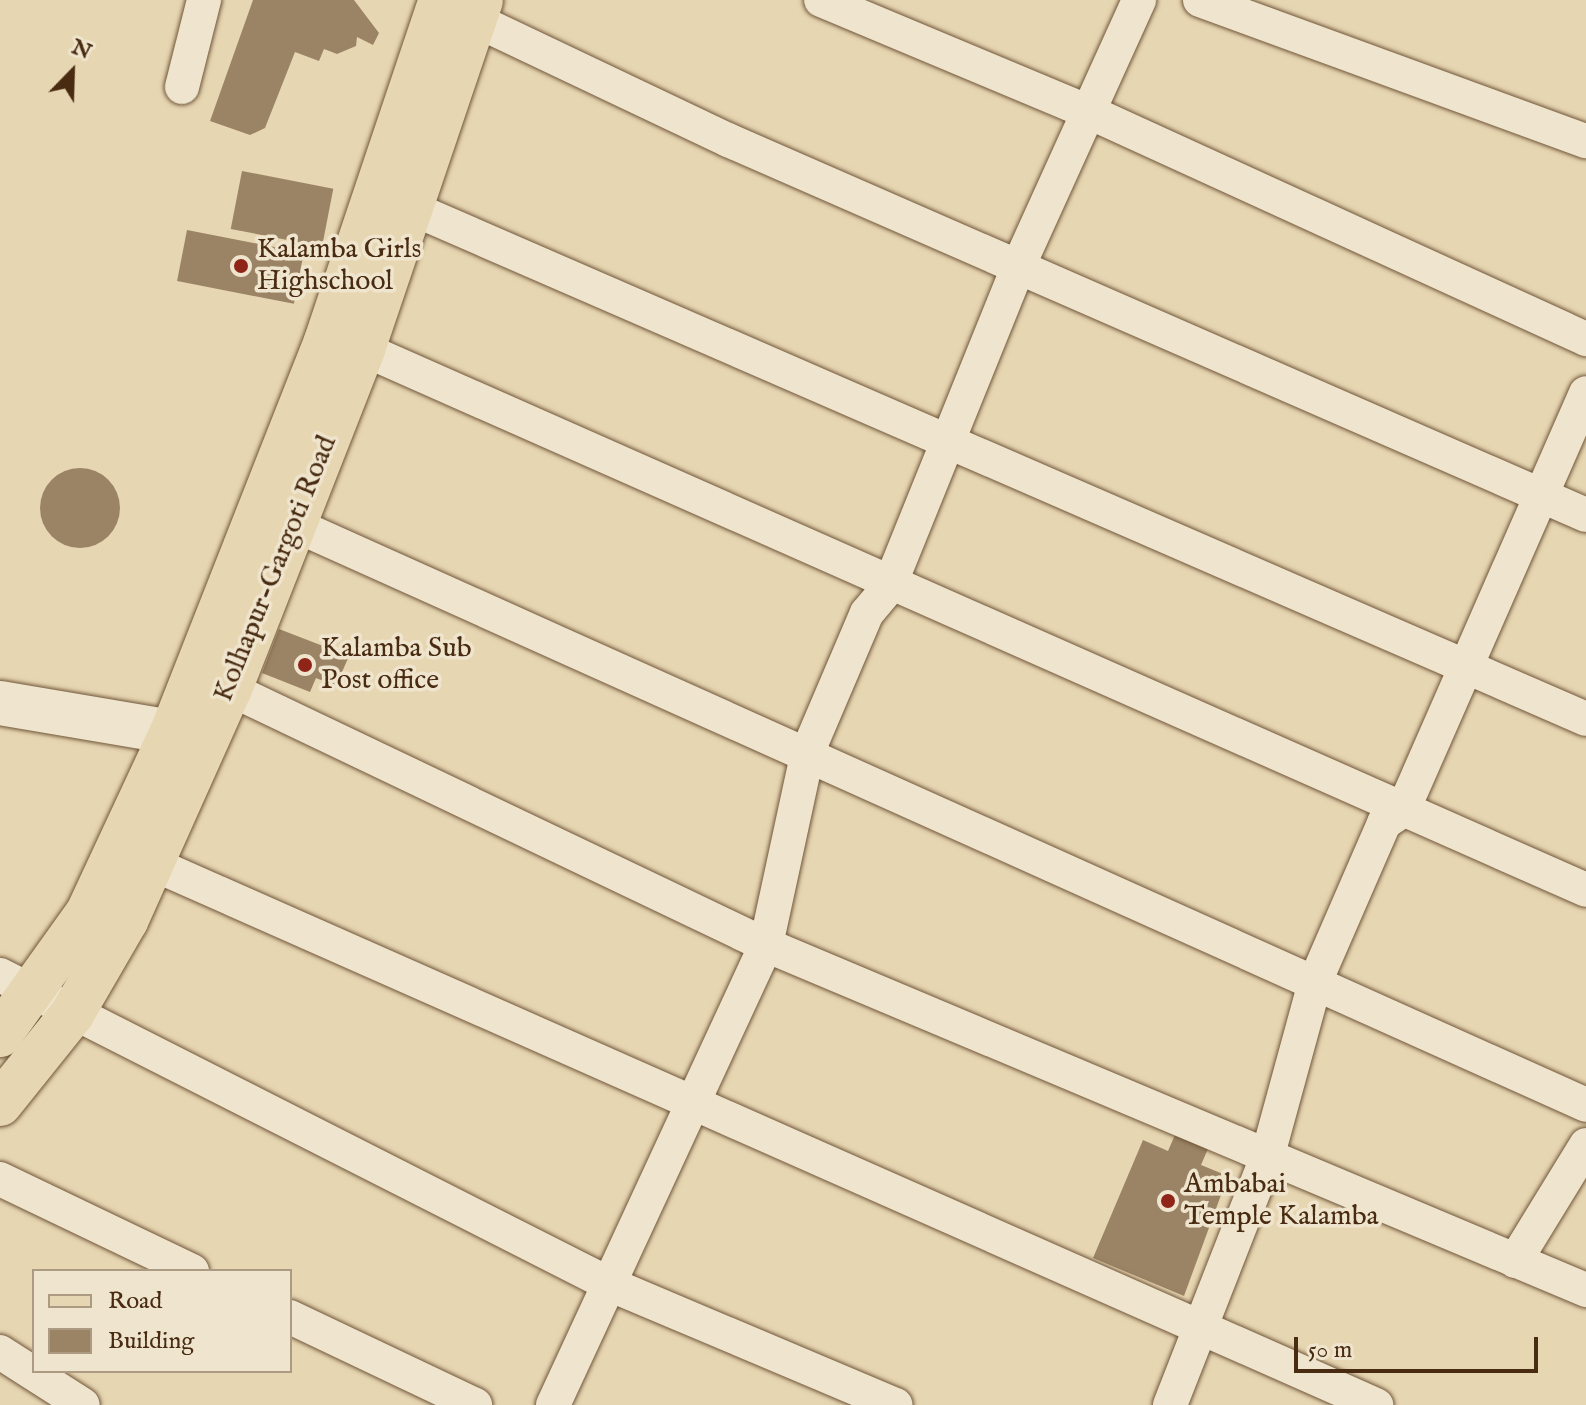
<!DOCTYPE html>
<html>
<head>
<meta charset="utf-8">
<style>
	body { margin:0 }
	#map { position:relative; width:1586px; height:1405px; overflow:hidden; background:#e7d6b2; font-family:"IM FELL English",serif }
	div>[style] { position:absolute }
	.building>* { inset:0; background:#9b8465; transform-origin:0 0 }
	.round { border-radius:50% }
	.roads { filter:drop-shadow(0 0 2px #705639) drop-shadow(0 0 2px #705639) }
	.street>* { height:34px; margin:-17px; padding:0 17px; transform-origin:17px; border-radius:17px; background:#efe4cd }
	.secondary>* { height:44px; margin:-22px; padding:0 22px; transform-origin:22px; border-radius:22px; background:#efe4cd }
	.primary>* { height:44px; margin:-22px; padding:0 22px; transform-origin:22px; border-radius:22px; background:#e7d6b2 }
	.dots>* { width:22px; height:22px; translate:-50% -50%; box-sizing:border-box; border:4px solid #efe4cd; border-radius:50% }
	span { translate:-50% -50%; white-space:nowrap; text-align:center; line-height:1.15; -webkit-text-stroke:7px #efe4cd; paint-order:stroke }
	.poi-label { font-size:28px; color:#482b11 }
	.left { translate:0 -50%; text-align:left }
	.street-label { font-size:28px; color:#482b11 }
	.legend { position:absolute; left:32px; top:1269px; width:260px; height:104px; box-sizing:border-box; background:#efe4cd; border:2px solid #ac9a82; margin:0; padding:10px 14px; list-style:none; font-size:24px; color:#482b11 }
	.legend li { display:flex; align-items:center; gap:16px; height:40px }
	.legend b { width:40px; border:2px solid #ac9a82 }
	.north { position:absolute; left:32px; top:32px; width:80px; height:80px; -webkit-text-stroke:6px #efe4cd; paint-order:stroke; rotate:23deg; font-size:22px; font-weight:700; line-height:32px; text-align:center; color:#482b11 }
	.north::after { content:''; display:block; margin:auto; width:28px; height:36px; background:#482b11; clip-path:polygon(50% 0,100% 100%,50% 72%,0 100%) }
	.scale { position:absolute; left:1294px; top:1337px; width:244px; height:36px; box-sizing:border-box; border:4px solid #482b11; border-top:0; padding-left:10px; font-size:24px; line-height:28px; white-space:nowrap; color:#482b11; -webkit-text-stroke:6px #efe4cd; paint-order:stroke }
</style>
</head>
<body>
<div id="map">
	<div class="building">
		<i style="clip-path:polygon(253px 0,354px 0,379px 33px,373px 45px,357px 37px,356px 46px,337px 54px,324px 49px,319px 61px,295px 52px,265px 128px,250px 135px,210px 121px)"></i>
		<i style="left:242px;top:171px;width:93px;height:59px;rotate:11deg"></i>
		<i style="left:187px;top:230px;width:119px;height:52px;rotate:11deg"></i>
		<i class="round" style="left:40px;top:468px;width:80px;height:80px"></i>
		<i style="clip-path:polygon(279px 629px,349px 656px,336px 686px,316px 678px,310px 692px,262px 673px)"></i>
		<i style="clip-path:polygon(1177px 1130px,1210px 1144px,1201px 1165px,1228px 1176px,1184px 1296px,1093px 1258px,1143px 1140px,1168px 1151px)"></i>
	</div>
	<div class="roads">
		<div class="street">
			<i style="left:821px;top:0;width:288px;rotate:22.7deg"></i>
			<i style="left:1087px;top:111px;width:549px;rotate:24.56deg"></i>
			<i style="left:1200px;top:0;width:411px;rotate:20.1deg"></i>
			<i style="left:473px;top:19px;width:282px;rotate:25.4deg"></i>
			<i style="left:728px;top:140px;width:936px;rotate:23.61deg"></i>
			<i style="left:182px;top:87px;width:90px;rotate:-75.8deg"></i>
			<i style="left:411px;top:208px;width:1281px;rotate:23.5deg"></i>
			<i style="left:363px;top:349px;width:1337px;rotate:23.86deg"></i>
			<i style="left:295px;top:525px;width:1415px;rotate:24.19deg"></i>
			<i style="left:230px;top:689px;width:594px;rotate:25.53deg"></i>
			<i style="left:766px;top:945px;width:890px;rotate:22.82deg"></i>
			<i style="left:151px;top:863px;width:1340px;rotate:23.87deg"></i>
			<i style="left:0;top:975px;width:683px;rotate:26.9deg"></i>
			<i style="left:609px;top:1284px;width:311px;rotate:22.9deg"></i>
			<i style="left:0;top:1179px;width:213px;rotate:25.6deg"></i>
			<i style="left:1515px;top:1261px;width:136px;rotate:-58.5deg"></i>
			<i style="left:290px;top:1317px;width:205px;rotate:25.4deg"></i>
			<i style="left:0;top:1352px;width:98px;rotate:32.6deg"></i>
			<i style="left:553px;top:1405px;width:507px;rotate:-65.15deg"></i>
			<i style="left:766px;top:945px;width:198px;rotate:-77.8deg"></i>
			<i style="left:808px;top:751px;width:150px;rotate:-66.9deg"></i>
			<i style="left:867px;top:613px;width:34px;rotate:-50deg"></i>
			<i style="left:889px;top:587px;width:345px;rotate:-68deg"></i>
			<i style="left:1018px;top:267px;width:293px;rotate:-65.6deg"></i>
			<i style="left:1170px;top:1405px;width:265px;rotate:-68.6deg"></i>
			<i style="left:1267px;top:1158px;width:182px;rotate:-74.7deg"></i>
			<i style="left:1315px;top:982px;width:173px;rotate:-66.5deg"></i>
			<i style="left:1384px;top:823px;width:23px;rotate:-34deg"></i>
			<i style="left:1403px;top:810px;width:455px;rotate:-66.3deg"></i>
		</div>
		<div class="secondary">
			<i style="left:0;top:703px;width:174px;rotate:9.6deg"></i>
		</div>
		<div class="primary">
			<i style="left:0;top:1035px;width:151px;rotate:-54.4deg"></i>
			<i style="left:88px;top:912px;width:199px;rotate:-65deg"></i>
			<i style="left:172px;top:732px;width:420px;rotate:-68.5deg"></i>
			<i style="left:326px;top:341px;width:360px;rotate:-71.4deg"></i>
			<i style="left:0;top:1104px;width:115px;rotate:-51.3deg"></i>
			<i style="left:72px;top:1014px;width:108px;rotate:-59.9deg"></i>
			<i style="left:126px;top:921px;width:254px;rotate:-65.9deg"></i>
			<i style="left:230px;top:689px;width:365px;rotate:-68.6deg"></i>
			<i style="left:363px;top:349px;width:368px;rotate:-71.3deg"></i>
		</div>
	</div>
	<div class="dots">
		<i style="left:241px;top:266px;background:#8f2418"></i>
		<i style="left:305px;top:665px;background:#8f2418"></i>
		<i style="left:1168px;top:1201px;background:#8f2418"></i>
	</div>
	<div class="poi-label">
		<span class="left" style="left:257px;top:266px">Kalamba Girls<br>Highschool</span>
		<span class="left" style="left:321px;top:665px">Kalamba Sub<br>Post office</span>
		<span class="left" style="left:1184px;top:1201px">Ambabai<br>Temple Kalamba</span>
	</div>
	<div class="street-label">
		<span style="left:276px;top:569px;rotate:-68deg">Kolhapur-Gargoti Road</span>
	</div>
	<ul class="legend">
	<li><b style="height:10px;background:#e7d6b2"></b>Road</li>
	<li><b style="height:22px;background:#9b8465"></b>Building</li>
	</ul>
	<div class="north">N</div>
	<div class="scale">50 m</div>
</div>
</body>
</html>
